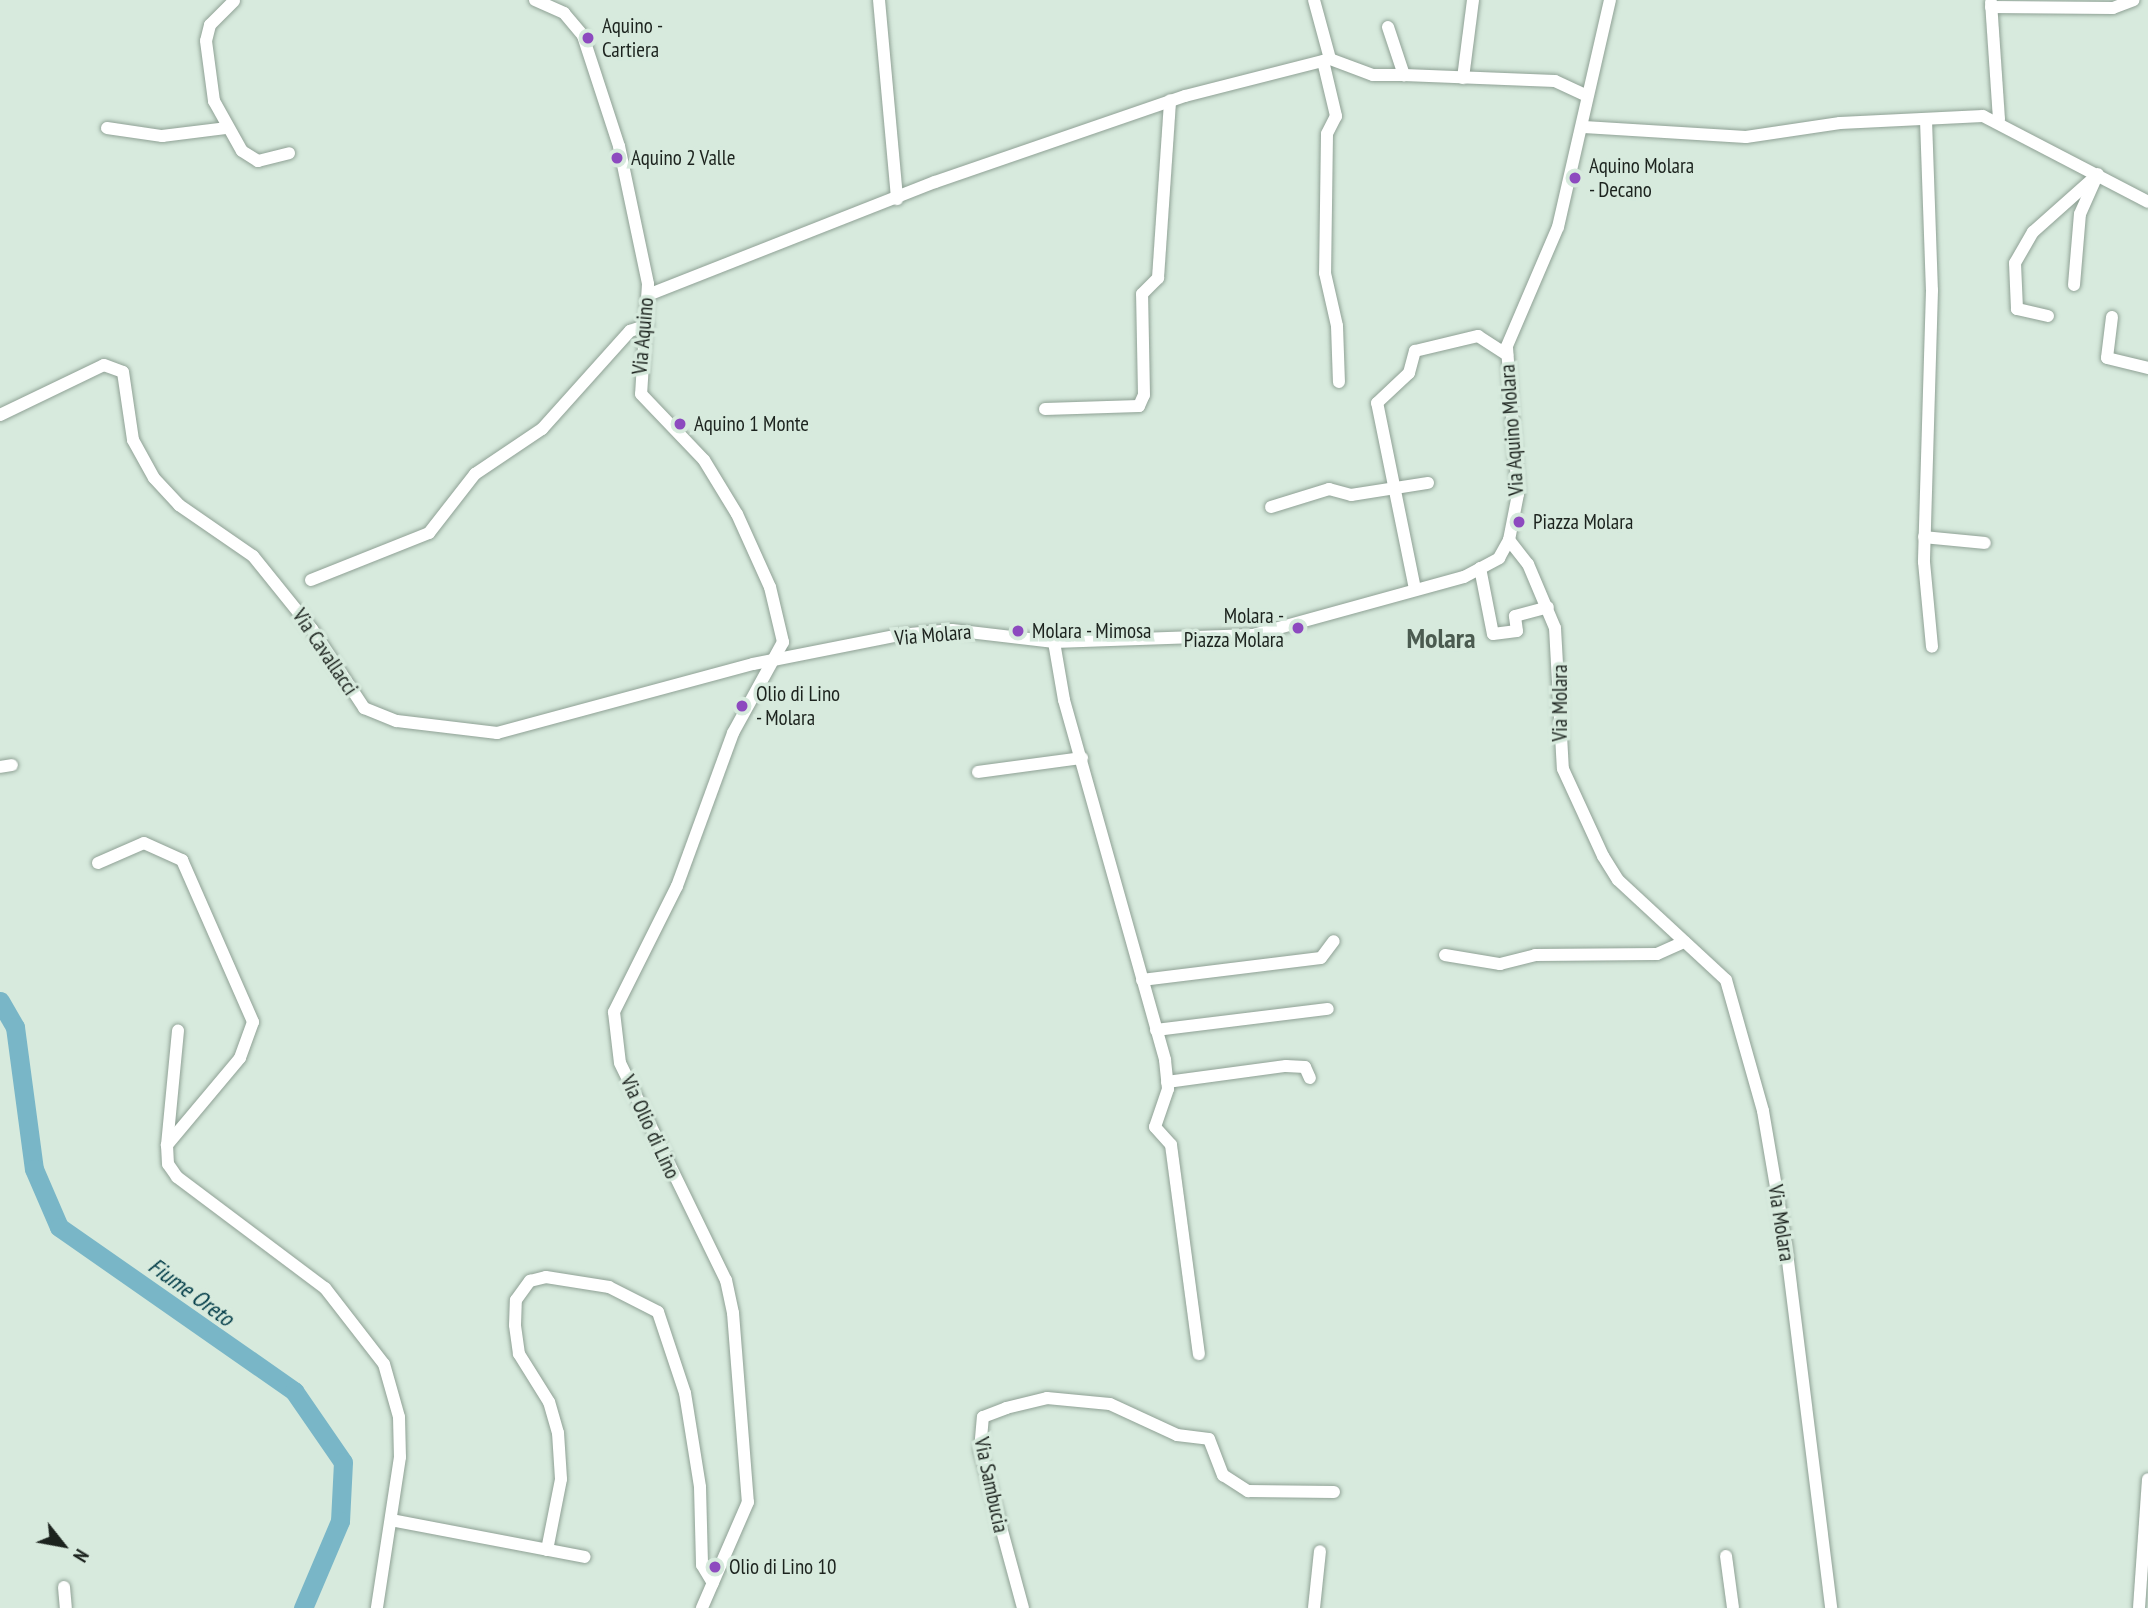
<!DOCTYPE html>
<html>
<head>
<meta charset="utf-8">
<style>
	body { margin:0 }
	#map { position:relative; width:2148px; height:1608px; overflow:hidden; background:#d7eadd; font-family:"PT Sans Narrow",sans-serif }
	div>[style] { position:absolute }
	.river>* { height:19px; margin:-9.5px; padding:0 9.5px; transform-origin:9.5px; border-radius:9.5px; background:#79b6c7 }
	.roads { filter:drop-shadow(0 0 2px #8fa195) drop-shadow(0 0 2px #8fa195) }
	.minor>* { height:12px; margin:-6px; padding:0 6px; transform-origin:6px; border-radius:6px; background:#fff }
	.dots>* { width:19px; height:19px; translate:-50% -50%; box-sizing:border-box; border:4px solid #d7eadd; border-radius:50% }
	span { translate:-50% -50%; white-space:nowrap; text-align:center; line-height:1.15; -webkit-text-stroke:7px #d7eadd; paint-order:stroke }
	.poi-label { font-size:21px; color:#1c231e }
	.left { translate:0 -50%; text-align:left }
	.right { translate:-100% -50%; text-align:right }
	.street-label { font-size:21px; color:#1c231e }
	.water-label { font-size:23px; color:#003b47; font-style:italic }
	.district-label { font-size:28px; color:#4b5b50; font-weight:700 }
	.north { position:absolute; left:28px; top:1510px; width:70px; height:70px; -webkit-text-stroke:5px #d7eadd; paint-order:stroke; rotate:121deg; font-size:19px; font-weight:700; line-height:28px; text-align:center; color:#1c231e }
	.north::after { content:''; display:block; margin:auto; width:24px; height:32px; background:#1c231e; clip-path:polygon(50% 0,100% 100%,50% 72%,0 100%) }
</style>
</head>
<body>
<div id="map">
	<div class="river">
		<i style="left:0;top:1001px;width:30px;rotate:60deg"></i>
		<i style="left:15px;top:1027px;width:143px;rotate:82.4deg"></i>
		<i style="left:34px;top:1169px;width:63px;rotate:66.7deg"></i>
		<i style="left:59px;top:1227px;width:287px;rotate:34.9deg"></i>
		<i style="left:294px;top:1391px;width:86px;rotate:55.4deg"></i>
		<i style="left:343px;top:1462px;width:59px;rotate:92.9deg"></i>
		<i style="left:340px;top:1521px;width:95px;rotate:113deg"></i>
	</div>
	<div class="roads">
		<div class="minor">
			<i style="left:535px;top:0;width:32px;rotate:24deg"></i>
			<i style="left:564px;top:13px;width:30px;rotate:50deg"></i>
			<i style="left:583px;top:36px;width:116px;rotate:71.9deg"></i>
			<i style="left:619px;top:146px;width:141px;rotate:78.1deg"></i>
			<i style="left:648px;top:284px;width:110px;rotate:93.6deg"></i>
			<i style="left:641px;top:394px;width:91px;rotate:46.3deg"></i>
			<i style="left:704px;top:460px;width:63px;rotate:58.6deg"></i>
			<i style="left:737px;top:514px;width:80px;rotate:65.7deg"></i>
			<i style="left:770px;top:587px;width:57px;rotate:76.7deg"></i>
			<i style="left:783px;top:642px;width:104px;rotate:118.8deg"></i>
			<i style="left:733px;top:733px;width:163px;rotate:110.1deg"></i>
			<i style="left:677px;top:886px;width:141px;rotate:116.6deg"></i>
			<i style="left:614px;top:1012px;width:51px;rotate:83.3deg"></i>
			<i style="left:620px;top:1063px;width:242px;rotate:64deg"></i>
			<i style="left:726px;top:1280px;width:34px;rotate:78deg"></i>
			<i style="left:733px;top:1313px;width:190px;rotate:85.5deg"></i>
			<i style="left:748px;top:1502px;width:116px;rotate:113.5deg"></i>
			<i style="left:879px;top:0;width:200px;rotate:84.8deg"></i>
			<i style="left:1314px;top:0;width:61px;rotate:74.8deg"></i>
			<i style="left:234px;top:1px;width:34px;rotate:135deg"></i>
			<i style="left:210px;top:25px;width:16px;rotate:104deg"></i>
			<i style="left:206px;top:41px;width:61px;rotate:82.4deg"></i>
			<i style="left:214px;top:101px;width:57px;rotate:60.8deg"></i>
			<i style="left:242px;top:151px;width:19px;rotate:32deg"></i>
			<i style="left:258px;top:161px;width:32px;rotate:-14deg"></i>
			<i style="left:1991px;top:2px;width:118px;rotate:86.1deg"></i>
			<i style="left:1991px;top:7px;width:122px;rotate:0.5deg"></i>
			<i style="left:2113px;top:8px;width:22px;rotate:-21deg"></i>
			<i style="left:1388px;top:27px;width:51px;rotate:71.6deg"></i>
			<i style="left:1404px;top:75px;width:151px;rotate:2.3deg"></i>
			<i style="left:1555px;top:81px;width:35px;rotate:25deg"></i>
			<i style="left:1323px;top:61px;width:57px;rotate:76.7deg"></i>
			<i style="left:1336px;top:116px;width:20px;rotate:117deg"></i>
			<i style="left:1327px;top:134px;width:139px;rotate:90.8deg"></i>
			<i style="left:1325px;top:273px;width:54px;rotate:77.2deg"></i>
			<i style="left:1337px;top:326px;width:56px;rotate:88deg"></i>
			<i style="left:1463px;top:78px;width:79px;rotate:-82.7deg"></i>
			<i style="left:1926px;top:120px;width:170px;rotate:88deg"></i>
			<i style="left:1932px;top:290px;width:272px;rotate:91.7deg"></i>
			<i style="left:1924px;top:562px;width:85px;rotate:84.6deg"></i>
			<i style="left:1584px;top:127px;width:162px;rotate:3.5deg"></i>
			<i style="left:1746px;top:137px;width:95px;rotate:-8.5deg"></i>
			<i style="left:1840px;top:123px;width:143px;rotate:-2.8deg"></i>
			<i style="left:1983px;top:116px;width:186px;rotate:27.5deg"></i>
			<i style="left:107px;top:128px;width:56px;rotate:8.3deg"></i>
			<i style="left:162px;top:136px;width:64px;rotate:-7.1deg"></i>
			<i style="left:2074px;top:285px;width:71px;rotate:-85.2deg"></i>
			<i style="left:2080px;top:214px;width:36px;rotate:-66deg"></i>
			<i style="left:648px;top:295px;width:308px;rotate:-21.5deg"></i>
			<i style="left:935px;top:182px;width:264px;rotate:-19deg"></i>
			<i style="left:1185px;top:96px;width:150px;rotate:-14.3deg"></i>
			<i style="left:1330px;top:59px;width:46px;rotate:20.4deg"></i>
			<i style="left:1373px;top:75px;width:31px"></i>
			<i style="left:2048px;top:316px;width:32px;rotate:-167deg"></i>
			<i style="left:2017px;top:309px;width:46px;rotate:-92.5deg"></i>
			<i style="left:2015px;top:263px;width:36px;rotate:-60deg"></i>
			<i style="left:2033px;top:232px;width:87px;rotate:-41.7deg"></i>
			<i style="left:2112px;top:317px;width:41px;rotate:97deg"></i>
			<i style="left:2107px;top:358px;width:42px;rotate:13.7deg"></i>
			<i style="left:1045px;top:409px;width:94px;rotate:-1.8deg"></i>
			<i style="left:1139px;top:406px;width:12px;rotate:-66deg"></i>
			<i style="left:1144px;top:395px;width:101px;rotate:-91.1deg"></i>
			<i style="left:1142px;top:294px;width:23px;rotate:-45deg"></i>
			<i style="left:1158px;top:278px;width:178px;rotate:-86.1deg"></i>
			<i style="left:0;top:415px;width:115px;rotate:-25.7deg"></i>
			<i style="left:104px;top:365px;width:20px;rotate:20deg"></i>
			<i style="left:123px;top:372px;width:69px;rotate:81.6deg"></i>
			<i style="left:133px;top:440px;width:43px;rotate:61.1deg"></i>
			<i style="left:154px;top:478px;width:37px;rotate:47deg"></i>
			<i style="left:179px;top:505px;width:90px;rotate:34.6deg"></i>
			<i style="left:253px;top:556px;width:94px;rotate:51.1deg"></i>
			<i style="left:312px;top:629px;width:95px;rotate:56.6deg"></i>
			<i style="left:364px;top:708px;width:35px;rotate:22deg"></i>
			<i style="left:397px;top:721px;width:101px;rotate:6.8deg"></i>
			<i style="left:497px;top:733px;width:265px;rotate:-15.1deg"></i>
			<i style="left:753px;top:664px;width:150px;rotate:-11.2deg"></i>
			<i style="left:900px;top:635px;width:52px;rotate:-5.5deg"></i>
			<i style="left:952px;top:630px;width:103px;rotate:6.7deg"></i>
			<i style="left:1054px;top:642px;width:199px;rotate:-2deg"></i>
			<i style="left:1253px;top:635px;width:219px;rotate:-15.4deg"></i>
			<i style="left:1464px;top:577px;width:40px;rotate:-28deg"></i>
			<i style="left:1499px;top:558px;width:21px;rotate:-61deg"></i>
			<i style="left:1509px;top:540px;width:47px;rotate:-78.9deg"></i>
			<i style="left:1518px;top:494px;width:148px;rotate:-94.3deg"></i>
			<i style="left:1507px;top:346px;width:129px;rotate:-66.8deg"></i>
			<i style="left:1558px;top:227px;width:233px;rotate:-77.1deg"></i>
			<i style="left:1271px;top:507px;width:61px;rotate:-17.2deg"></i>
			<i style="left:1329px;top:489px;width:23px;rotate:15deg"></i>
			<i style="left:1351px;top:495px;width:78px;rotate:-8.9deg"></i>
			<i style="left:1924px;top:537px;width:61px;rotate:5.6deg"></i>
			<i style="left:1509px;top:540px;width:31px;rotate:52deg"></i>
			<i style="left:1528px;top:564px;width:69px;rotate:67.1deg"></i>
			<i style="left:1555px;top:628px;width:141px;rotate:86.8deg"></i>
			<i style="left:1563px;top:769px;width:96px;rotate:65.3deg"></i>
			<i style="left:1603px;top:856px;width:28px;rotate:58deg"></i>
			<i style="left:1618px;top:880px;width:147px;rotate:42.8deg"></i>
			<i style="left:1726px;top:980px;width:136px;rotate:74.2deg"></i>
			<i style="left:1763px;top:1111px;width:136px;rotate:80.3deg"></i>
			<i style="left:1786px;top:1245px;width:366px;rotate:82.9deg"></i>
			<i style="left:1480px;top:568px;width:67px;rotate:78.9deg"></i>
			<i style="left:1493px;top:634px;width:24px;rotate:-7deg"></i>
			<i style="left:1517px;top:631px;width:15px;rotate:-98deg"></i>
			<i style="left:1515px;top:616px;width:34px;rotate:-15deg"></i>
			<i style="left:311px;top:580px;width:127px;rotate:-21.7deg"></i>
			<i style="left:429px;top:533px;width:75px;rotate:-52.1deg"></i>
			<i style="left:475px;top:474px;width:81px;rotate:-33.9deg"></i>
			<i style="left:542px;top:429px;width:132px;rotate:-48.1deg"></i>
			<i style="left:630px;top:331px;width:18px;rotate:-19deg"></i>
			<i style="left:1415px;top:589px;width:190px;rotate:-101.5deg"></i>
			<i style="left:1377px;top:403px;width:44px;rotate:-43.2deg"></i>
			<i style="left:1409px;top:373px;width:23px;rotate:-75deg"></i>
			<i style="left:1415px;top:351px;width:65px;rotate:-13.4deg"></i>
			<i style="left:1478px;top:336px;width:35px;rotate:33deg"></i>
			<i style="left:1054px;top:642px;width:59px;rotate:80.2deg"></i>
			<i style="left:1064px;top:700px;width:374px;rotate:74.3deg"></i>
			<i style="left:1165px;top:1060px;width:29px;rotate:84deg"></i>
			<i style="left:1168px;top:1089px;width:40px;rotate:108.9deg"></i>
			<i style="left:1155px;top:1127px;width:24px;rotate:48deg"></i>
			<i style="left:1171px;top:1145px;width:211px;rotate:82.4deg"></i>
			<i style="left:0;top:767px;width:12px;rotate:-9deg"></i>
			<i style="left:978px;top:772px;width:105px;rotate:-7.7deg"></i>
			<i style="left:98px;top:863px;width:50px;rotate:-23.5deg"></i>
			<i style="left:144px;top:843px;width:42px;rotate:24.1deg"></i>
			<i style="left:182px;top:860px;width:177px;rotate:66.3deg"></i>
			<i style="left:253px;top:1022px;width:38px;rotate:110deg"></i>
			<i style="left:240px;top:1058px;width:114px;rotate:130deg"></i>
			<i style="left:167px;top:1145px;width:19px;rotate:87deg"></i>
			<i style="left:168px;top:1164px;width:16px;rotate:55deg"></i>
			<i style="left:177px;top:1177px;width:185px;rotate:36.9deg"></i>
			<i style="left:325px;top:1288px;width:96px;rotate:52.2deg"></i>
			<i style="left:384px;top:1364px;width:55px;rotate:74.2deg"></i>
			<i style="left:399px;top:1417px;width:40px;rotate:88.6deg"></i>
			<i style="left:400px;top:1457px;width:153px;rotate:98.7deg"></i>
			<i style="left:1445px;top:955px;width:56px;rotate:9.3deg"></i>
			<i style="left:1500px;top:964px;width:36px;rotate:-14deg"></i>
			<i style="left:1535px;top:955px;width:122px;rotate:-0.5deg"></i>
			<i style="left:1657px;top:954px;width:30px;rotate:-24deg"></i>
			<i style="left:1142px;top:980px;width:180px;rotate:-7deg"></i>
			<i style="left:1321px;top:958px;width:21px;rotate:-53deg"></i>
			<i style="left:1156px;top:1030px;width:173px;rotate:-7deg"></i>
			<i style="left:1167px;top:1082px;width:120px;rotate:-7.7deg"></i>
			<i style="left:1286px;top:1066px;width:19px;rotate:3deg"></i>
			<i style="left:1305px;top:1067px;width:12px;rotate:66deg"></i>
			<i style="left:167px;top:1145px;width:115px;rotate:-84.5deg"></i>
			<i style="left:391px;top:1520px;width:197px;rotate:10.8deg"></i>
			<i style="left:547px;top:1550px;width:72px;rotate:-78.8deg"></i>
			<i style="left:561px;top:1479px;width:46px;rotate:-93.7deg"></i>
			<i style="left:558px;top:1433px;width:32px;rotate:-106deg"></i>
			<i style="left:549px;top:1402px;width:57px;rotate:-122deg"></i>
			<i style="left:519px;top:1354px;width:29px;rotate:-98deg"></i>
			<i style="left:515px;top:1325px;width:25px;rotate:-88deg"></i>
			<i style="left:516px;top:1300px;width:24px;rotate:-54deg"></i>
			<i style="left:530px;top:1281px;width:16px;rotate:-14deg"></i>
			<i style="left:546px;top:1277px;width:64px;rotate:9deg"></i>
			<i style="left:609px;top:1287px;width:55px;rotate:27deg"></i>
			<i style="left:658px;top:1312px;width:85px;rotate:71.6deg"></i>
			<i style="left:685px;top:1393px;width:95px;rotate:80.9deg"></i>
			<i style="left:700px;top:1487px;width:78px;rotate:88.5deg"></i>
			<i style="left:702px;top:1565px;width:21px;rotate:59deg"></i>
			<i style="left:1726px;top:1556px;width:52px;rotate:82.3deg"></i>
			<i style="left:64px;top:1587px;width:21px;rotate:85deg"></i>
			<i style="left:1023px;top:1608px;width:164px;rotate:-105.2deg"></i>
			<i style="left:980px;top:1450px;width:33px;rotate:-85deg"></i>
			<i style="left:983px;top:1417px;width:25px;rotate:-21deg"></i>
			<i style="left:1006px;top:1408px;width:42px;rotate:-13.7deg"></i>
			<i style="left:1047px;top:1398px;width:63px;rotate:5.4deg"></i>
			<i style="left:1110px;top:1404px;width:74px;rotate:24.8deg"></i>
			<i style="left:1177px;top:1435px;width:32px;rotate:7deg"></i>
			<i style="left:1209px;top:1439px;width:39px;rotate:69deg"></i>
			<i style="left:1223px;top:1475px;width:30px;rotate:33deg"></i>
			<i style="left:1248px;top:1491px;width:86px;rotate:0.7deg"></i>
			<i style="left:1314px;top:1608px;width:57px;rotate:-84deg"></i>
			<i style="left:2139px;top:1608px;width:129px;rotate:-86deg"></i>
		</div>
	</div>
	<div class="dots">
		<i style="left:588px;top:38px;background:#8d4abf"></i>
		<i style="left:617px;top:158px;background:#8d4abf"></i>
		<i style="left:1575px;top:178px;background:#8d4abf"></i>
		<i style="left:680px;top:424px;background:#8d4abf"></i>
		<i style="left:1519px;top:522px;background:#8d4abf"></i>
		<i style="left:1298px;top:628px;background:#8d4abf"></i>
		<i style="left:1018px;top:631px;background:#8d4abf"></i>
		<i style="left:742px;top:706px;background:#8d4abf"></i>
		<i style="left:715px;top:1567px;background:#8d4abf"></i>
	</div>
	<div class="poi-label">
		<span class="left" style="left:602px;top:38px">Aquino -<br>Cartiera</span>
		<span class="left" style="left:631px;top:158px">Aquino 2 Valle</span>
		<span class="left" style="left:1589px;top:178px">Aquino Molara<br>- Decano</span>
		<span class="left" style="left:694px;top:424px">Aquino 1 Monte</span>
		<span class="left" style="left:1533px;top:522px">Piazza Molara</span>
		<span class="right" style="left:1284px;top:628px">Molara -<br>Piazza Molara</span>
		<span class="left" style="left:1032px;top:631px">Molara - Mimosa</span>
		<span class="left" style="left:756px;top:706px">Olio di Lino<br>- Molara</span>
		<span class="left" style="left:729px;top:1567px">Olio di Lino 10</span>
	</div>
	<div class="street-label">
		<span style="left:643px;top:336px;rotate:-85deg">Via Aquino</span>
		<span style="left:1512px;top:430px;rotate:-94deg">Via Aquino Molara</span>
		<span style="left:933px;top:635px;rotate:-5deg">Via Molara</span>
		<span style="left:325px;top:652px;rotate:56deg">Via Cavallacci</span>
		<span style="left:1560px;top:703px;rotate:-90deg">Via Molara</span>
		<span style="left:650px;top:1127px;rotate:65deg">Via Olio di Lino</span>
		<span style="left:1781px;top:1223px;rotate:81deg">Via Molara</span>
		<span style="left:991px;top:1485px;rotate:78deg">Via Sambucia</span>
	</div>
	<div class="water-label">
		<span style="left:191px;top:1292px;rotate:36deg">Fiume Oreto</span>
	</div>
	<div class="district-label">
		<span style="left:1441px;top:638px">Molara</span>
	</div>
	<div class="north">N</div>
</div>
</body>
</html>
